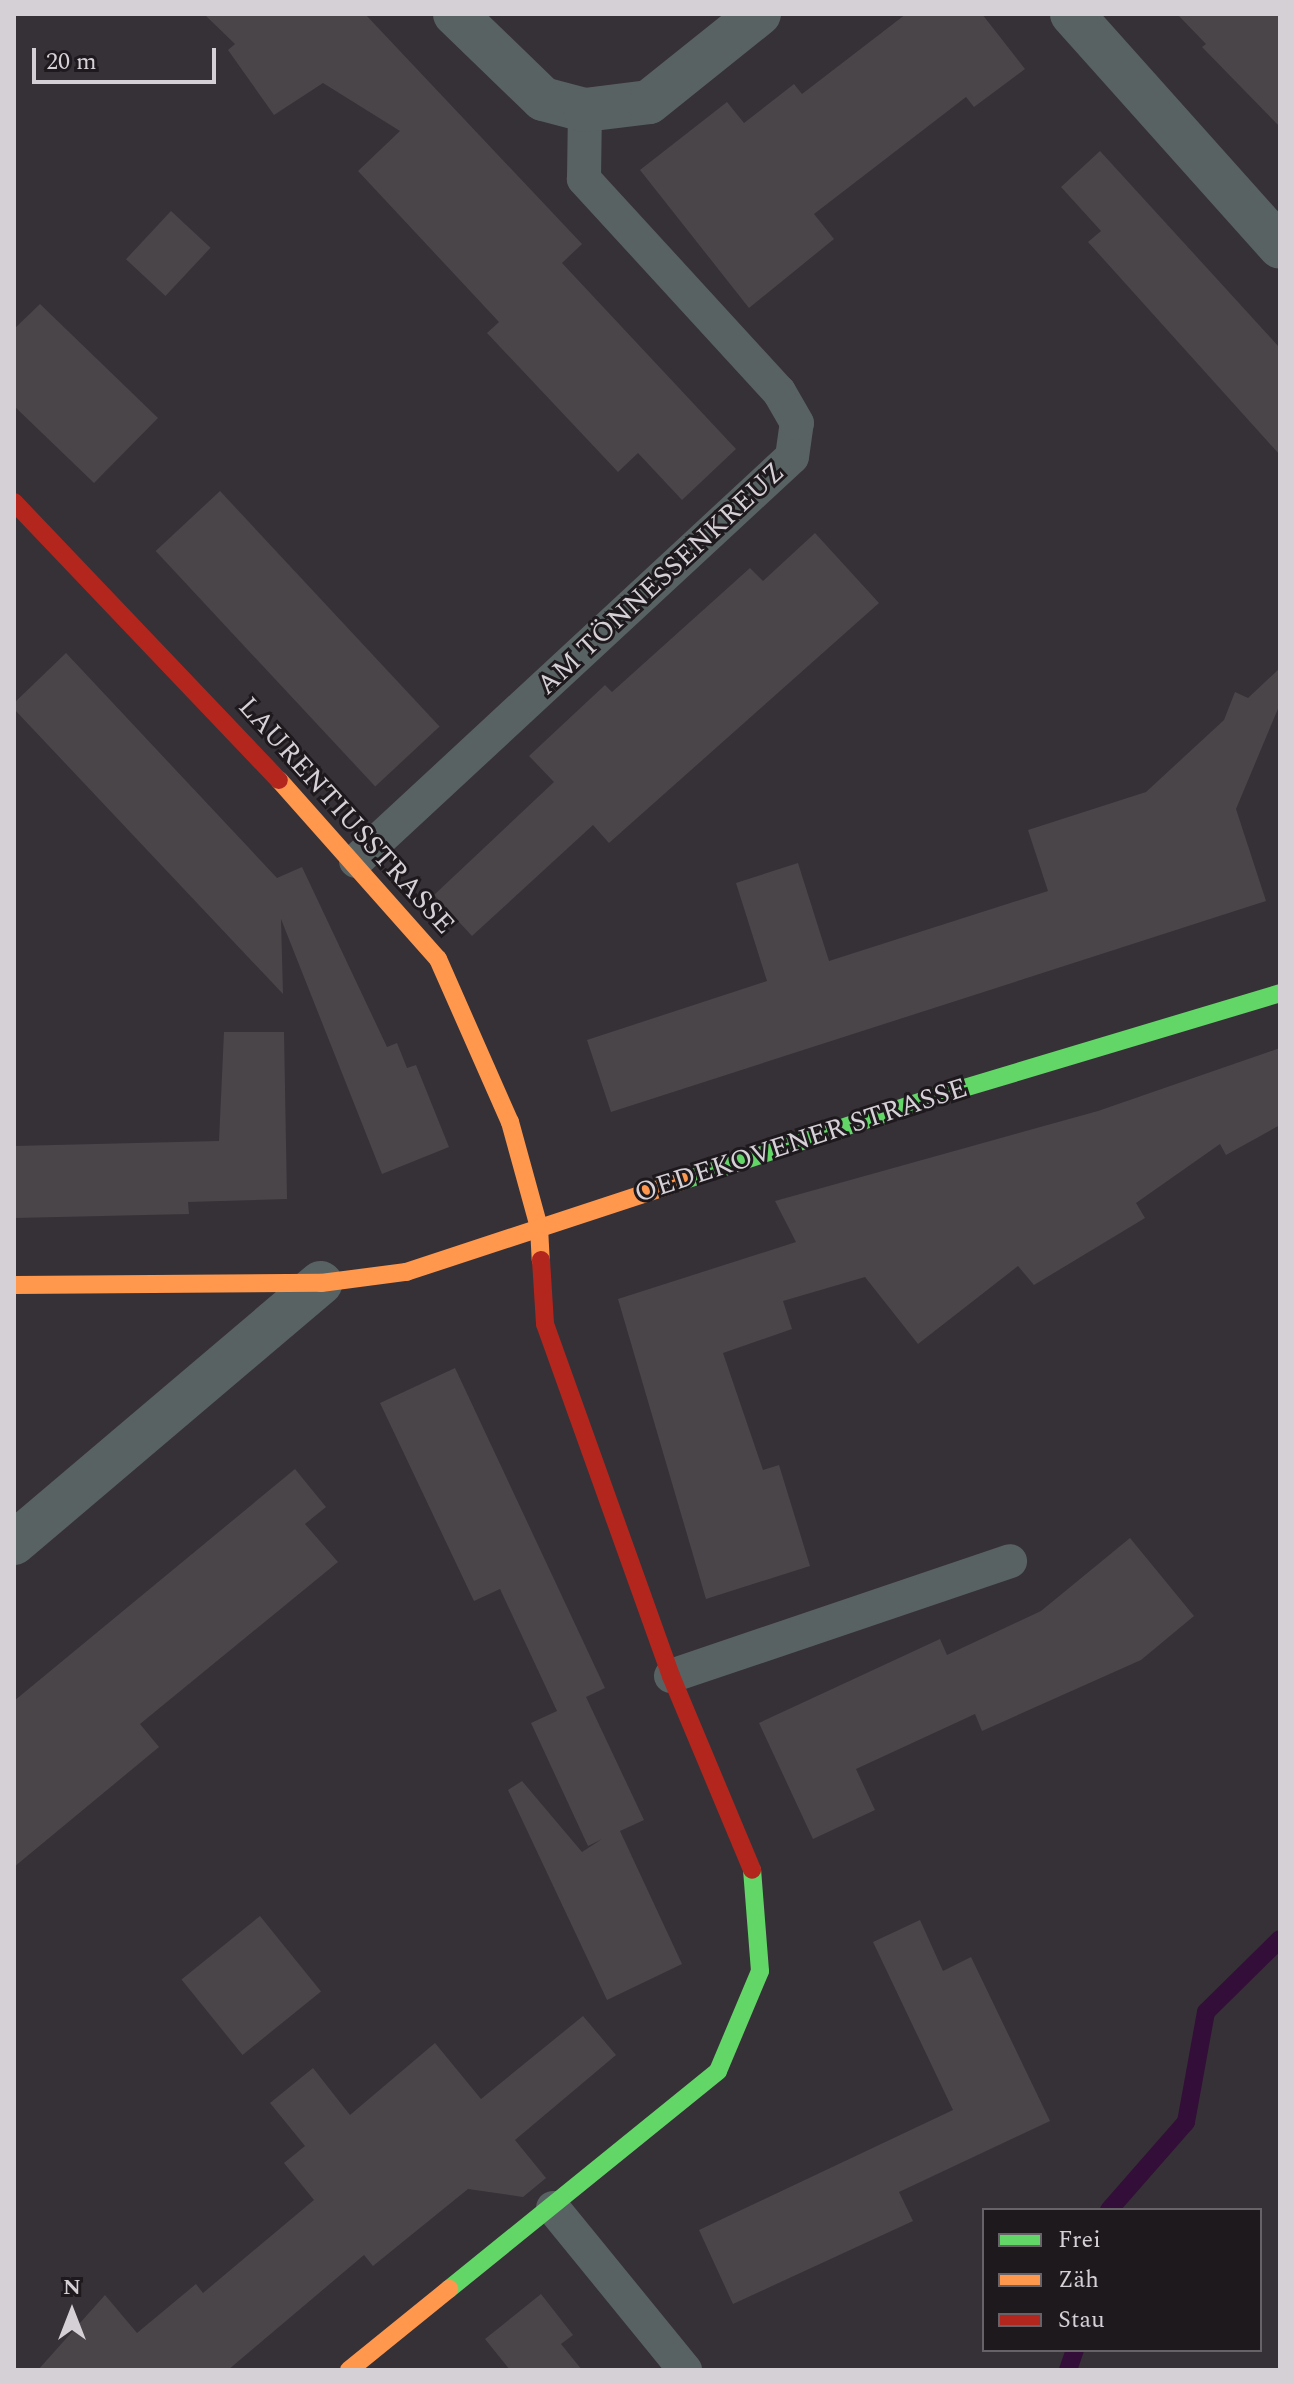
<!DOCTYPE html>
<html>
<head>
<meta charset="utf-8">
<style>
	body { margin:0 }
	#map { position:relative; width:1294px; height:2384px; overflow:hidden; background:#363137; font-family:Spectral,serif }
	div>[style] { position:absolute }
	.stream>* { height:18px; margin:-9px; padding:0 9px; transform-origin:9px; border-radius:9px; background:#330e38 }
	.building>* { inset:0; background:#494549; transform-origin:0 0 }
	.lane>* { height:34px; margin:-17px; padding:0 17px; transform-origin:17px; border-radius:17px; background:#596262 }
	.street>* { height:44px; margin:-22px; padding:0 22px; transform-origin:22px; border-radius:22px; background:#596262 }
	.fast>* { height:18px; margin:-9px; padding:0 9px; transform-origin:9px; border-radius:9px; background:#63d668 }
	.slow>* { height:18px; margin:-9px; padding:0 9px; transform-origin:9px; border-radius:9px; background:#ff974d }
	.jam>* { height:18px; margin:-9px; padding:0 9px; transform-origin:9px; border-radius:9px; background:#b3261e }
	span { translate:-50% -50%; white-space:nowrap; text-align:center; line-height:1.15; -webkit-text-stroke:6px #1d191d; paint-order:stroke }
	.street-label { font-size:28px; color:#d5cfd6 }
	.frame { position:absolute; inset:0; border:16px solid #d5cfd6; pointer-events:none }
	.legend { position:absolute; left:982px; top:2208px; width:280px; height:144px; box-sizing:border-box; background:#1d191d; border:2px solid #676267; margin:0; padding:10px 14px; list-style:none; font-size:24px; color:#d5cfd6 }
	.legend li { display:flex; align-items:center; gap:16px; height:40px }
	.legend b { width:40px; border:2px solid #676267 }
	.north { position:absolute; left:32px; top:2272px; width:80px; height:80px; -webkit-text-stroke:6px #1d191d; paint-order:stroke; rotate:0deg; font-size:22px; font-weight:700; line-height:32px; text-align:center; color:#d5cfd6 }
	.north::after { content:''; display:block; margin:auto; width:28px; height:36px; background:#d5cfd6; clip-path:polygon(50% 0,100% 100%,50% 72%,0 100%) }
	.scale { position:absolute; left:32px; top:48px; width:184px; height:36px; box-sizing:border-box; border:4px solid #d5cfd6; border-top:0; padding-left:10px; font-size:24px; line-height:28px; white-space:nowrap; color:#d5cfd6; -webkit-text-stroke:6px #1d191d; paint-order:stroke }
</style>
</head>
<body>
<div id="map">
	<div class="stream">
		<i style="left:1109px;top:2210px;width:117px;rotate:-48.8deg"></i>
		<i style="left:1186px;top:2122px;width:112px;rotate:-79.7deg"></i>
		<i style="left:1206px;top:2012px;width:104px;rotate:-44.6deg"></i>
		<i style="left:1068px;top:2370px;width:21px;rotate:-71deg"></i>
	</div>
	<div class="building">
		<i style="clip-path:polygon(204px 14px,365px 14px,582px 244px,562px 263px,736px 449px,682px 500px,638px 453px,618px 472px,487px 333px,499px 322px,358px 171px,400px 131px,323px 83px,274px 115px,228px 50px,235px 44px)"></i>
		<i style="clip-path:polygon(906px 14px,982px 14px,1025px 69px,974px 107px,966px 97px,814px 214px,834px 239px,749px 308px,640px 170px,727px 102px,744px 123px,794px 84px,802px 94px)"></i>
		<i style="clip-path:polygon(1177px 14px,1280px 14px,1280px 127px,1202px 47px,1206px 44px)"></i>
		<i style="clip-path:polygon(1100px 151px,1280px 348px,1280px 455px,1088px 242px,1101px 231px,1061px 187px)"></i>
		<i style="left:171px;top:211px;width:54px;height:66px;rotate:43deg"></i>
		<i style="clip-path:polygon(40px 304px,158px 418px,94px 483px,14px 406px,14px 329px)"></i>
		<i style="left:220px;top:491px;width:322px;height:88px;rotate:47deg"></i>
		<i style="clip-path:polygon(815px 533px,879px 603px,609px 843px,593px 825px,472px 936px,434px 895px,554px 782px,529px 756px,605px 685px,612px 692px,750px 568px,763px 581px)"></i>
		<i style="clip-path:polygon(66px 653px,277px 878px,302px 867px,387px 1047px,397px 1043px,407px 1068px,416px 1065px,449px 1147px,382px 1174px,281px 919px,283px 994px,14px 709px,14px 703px)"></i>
		<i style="clip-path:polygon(1280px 668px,1280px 704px,1236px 809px,1266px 901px,611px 1112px,587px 1040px,767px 981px,736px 883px,798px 863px,829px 961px,1048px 891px,1028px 830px,1146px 792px,1224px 720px,1235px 692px,1248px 698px)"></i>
		<i style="clip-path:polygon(224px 1032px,284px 1032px,287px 1199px,188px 1202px,189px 1214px,15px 1218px,14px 1146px,219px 1141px)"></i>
		<i style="clip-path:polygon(1280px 1048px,1280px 1125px,1226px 1155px,1220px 1144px,1136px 1203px,1145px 1218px,1034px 1285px,1018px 1266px,918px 1344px,865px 1277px,783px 1301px,792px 1329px,723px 1353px,763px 1470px,779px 1465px,810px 1566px,706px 1599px,618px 1299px,796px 1242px,775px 1201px,1098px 1111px)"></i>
		<i style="clip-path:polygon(455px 1368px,605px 1688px,586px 1697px,644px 1820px,620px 1831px,682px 1964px,607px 2000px,508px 1790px,522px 1781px,582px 1852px,602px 1839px,588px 1846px,531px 1723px,557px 1711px,500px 1589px,474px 1601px,380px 1403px)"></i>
		<i style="clip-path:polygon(295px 1469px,326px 1507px,305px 1524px,338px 1562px,140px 1724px,159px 1747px,14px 1867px,14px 1701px)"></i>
		<i style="clip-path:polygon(1130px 1538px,1194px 1616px,1141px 1660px,982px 1731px,975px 1714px,856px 1769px,875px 1810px,813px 1839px,759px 1723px,940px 1639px,947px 1655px,1041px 1611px)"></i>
		<i style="left:260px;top:1916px;width:97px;height:101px;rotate:51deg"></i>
		<i style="clip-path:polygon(920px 1920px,943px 1971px,971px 1957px,1050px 2121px,899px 2192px,913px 2221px,733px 2304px,699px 2230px,953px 2110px,873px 1942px)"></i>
		<i style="clip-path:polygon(583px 2016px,616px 2055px,515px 2140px,546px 2178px,523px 2197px,468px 2189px,373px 2266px,364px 2255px,228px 2370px,38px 2370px,105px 2295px,137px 2333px,196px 2284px,203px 2293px,314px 2200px,284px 2163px,305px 2146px,270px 2103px,313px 2068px,350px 2115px,435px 2043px,481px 2099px)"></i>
		<i style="clip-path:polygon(541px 2294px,573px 2335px,561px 2344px,582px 2370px,510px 2370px,485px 2339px)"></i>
	</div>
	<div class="lane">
		<i style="left:356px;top:861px;width:594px;rotate:-42.82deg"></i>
		<i style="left:792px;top:457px;width:34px;rotate:-82deg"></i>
		<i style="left:797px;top:423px;width:36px;rotate:-120deg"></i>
		<i style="left:779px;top:392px;width:289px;rotate:-132.5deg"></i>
		<i style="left:584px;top:179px;width:69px;rotate:-89.2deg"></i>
		<i style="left:671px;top:1676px;width:358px;rotate:-18.7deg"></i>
		<i style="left:553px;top:2208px;width:209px;rotate:50.8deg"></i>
	</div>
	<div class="street">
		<i style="left:455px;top:14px;width:122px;rotate:44deg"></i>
		<i style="left:543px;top:99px;width:43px;rotate:14.7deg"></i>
		<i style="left:585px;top:110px;width:64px;rotate:-7.1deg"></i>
		<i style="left:649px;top:102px;width:141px;rotate:-38.7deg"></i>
		<i style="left:1072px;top:14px;width:312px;rotate:48.2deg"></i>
		<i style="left:14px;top:1543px;width:402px;rotate:-40.3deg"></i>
	</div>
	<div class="fast">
		<i style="left:682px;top:1181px;width:276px;rotate:-18.4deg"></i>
		<i style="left:944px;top:1094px;width:351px;rotate:-16.7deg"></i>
		<i style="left:449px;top:2289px;width:346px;rotate:-39deg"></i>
		<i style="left:718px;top:2071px;width:108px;rotate:-67.2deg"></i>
		<i style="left:760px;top:1971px;width:101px;rotate:-94.5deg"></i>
	</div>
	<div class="slow">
		<i style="left:279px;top:780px;width:239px;rotate:48.4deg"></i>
		<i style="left:438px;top:959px;width:178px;rotate:66.2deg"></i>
		<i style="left:510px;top:1122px;width:109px;rotate:74.6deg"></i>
		<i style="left:539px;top:1227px;width:33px;rotate:87deg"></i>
		<i style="left:14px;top:1285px;width:307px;rotate:-0.4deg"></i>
		<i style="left:321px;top:1283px;width:86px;rotate:-7.4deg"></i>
		<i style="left:406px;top:1272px;width:291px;rotate:-18.2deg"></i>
		<i style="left:349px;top:2370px;width:129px;rotate:-39deg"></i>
	</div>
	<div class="jam">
		<i style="left:14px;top:502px;width:384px;rotate:46.4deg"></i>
		<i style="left:541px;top:1260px;width:64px;rotate:86.4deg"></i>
		<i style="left:545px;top:1324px;width:374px;rotate:70.3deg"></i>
		<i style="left:671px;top:1676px;width:210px;rotate:67.3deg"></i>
	</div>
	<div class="street-label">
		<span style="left:661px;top:579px;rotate:-43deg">AM TÖNNESSENKREUZ</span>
		<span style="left:346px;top:816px;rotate:48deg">LAURENTIUSSTRASSE</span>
		<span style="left:801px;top:1141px;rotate:-18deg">OEDEKOVENER STRASSE</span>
	</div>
	<div class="frame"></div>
	<ul class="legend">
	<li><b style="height:10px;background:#63d668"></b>Frei</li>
	<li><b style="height:10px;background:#ff974d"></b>Zäh</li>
	<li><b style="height:10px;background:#b3261e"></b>Stau</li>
	</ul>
	<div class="north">N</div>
	<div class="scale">20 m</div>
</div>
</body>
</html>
